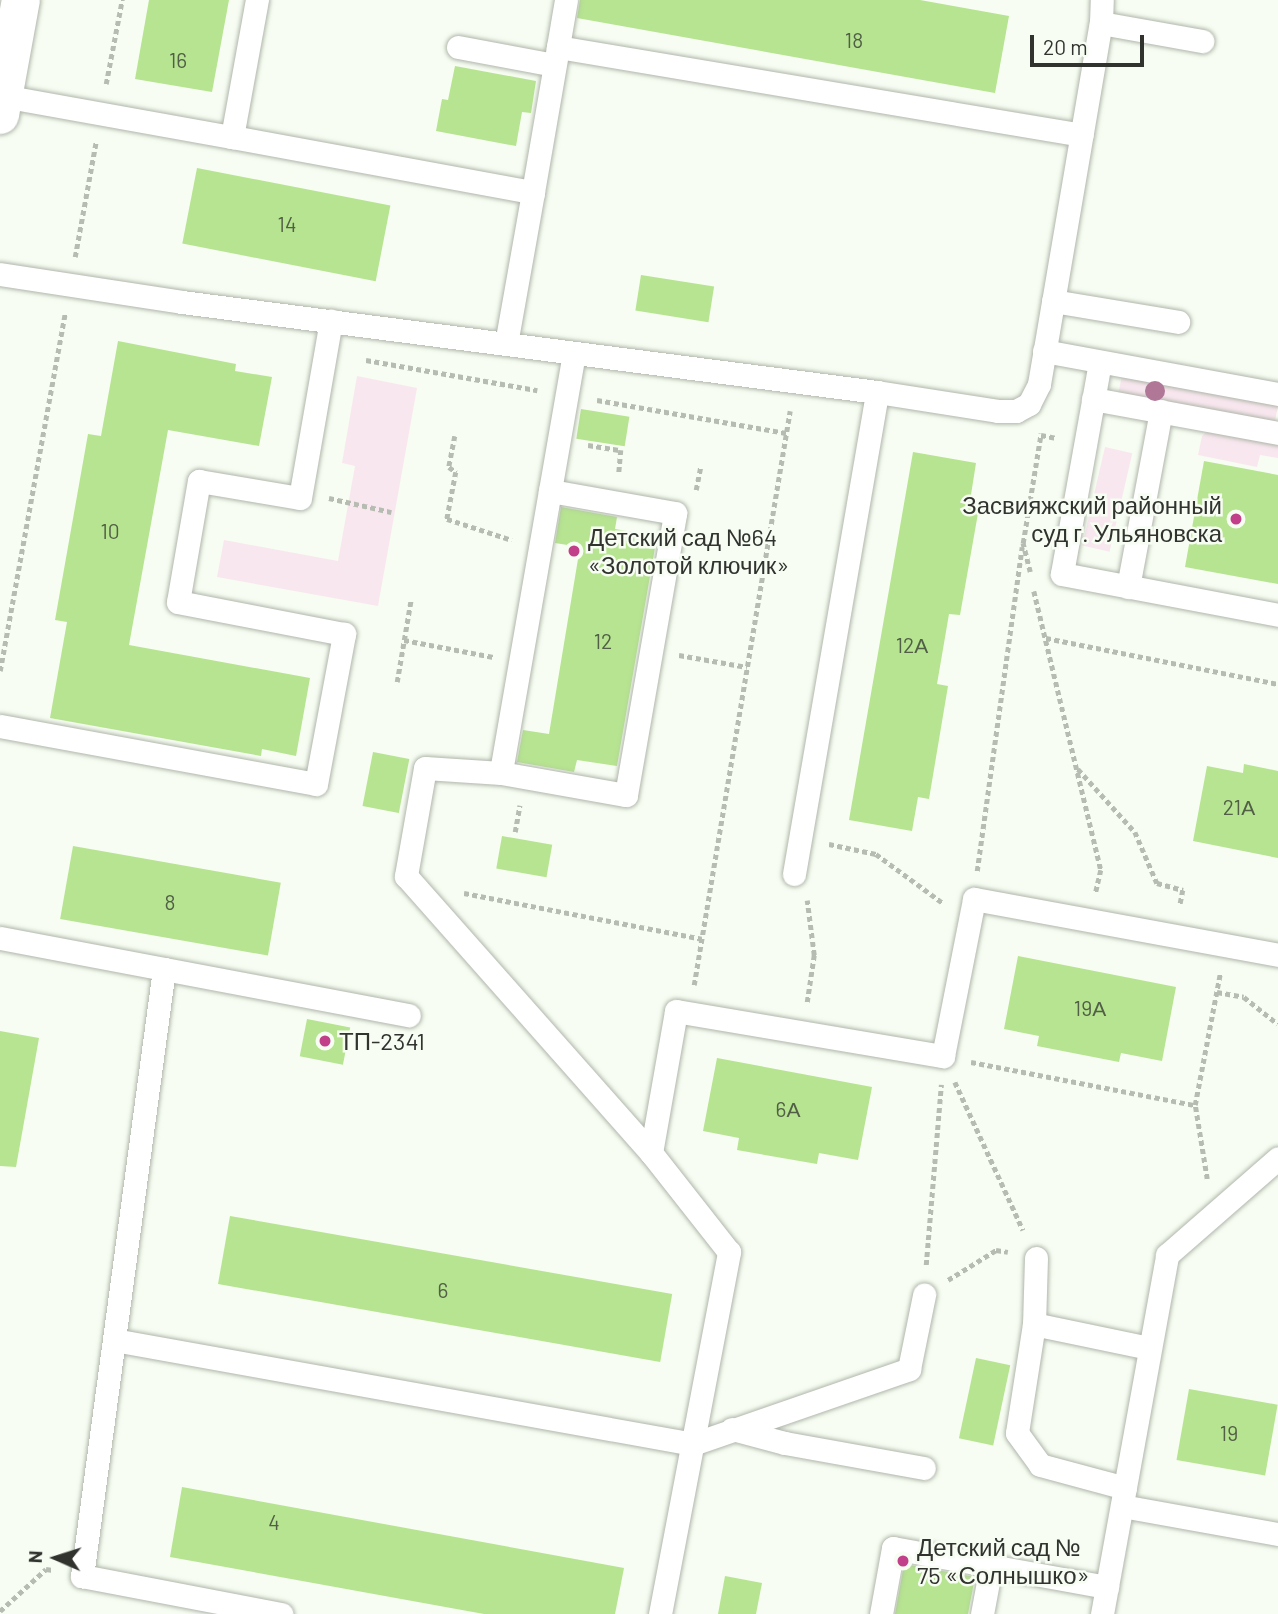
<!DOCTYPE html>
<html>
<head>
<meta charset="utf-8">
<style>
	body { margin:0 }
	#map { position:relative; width:1278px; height:1614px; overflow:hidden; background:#f7fdf2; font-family:Barlow,sans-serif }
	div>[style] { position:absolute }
	.green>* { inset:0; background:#f9e7ef; transform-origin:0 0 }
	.building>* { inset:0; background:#b6e490; transform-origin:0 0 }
	.path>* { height:4.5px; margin-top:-2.25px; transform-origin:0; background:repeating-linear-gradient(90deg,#b7bcb3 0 5px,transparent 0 8.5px) }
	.roads { filter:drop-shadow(0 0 2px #b0b6ab) drop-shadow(0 0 2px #b0b6ab) }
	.service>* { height:23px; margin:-11.5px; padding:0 11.5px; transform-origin:11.5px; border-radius:11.5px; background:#fff }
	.minor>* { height:38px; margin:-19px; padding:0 19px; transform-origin:19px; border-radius:19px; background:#fff }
	.trees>* { width:20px; height:20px; margin:-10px; border-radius:50%; background:#b07797 }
	.dots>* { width:19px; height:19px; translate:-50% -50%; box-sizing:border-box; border:4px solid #f7fdf2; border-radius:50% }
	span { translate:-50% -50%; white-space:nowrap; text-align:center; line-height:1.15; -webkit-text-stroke:5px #f7fdf2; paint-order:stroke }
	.number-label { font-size:21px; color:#525f47 }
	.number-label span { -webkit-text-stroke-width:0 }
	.poi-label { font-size:24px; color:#31332f }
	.right { translate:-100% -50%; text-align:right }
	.left { translate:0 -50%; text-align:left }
	.north { position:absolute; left:21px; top:1523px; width:70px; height:70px; -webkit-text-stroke:5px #f7fdf2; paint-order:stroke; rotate:273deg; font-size:19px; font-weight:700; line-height:28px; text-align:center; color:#31332f }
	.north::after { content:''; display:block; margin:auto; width:24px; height:32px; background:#31332f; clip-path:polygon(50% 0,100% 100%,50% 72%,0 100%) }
	.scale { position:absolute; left:1030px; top:35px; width:114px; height:32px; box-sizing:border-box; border:4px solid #31332f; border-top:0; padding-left:9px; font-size:21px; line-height:24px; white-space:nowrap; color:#31332f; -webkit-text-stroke:5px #f7fdf2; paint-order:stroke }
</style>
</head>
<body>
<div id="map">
	<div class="green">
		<i style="left:1122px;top:375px;width:159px;height:18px;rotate:11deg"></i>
		<i style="clip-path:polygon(357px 376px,417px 388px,378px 606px,217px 577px,224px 540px,338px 561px,355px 466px,342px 463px)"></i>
		<i style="clip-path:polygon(1208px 431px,1278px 444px,1278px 458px,1260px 455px,1257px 467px,1198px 455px,1202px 436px)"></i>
		<i style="left:1105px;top:447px;width:28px;height:101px;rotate:13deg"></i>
	</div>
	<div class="building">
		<i style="clip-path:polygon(149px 0,229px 0,212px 92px,135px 79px)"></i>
		<i style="clip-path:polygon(580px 0,920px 0,1009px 16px,995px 93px,577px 18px)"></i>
		<i style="clip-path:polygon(455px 66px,536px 81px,531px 113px,522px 112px,516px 146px,436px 131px,442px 99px,448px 100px)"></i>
		<i style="left:197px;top:168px;width:197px;height:77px;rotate:11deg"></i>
		<i style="left:641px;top:275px;width:74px;height:36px;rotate:9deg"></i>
		<i style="clip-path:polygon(118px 341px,236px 364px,235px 371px,272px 377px,259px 446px,168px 430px,129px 645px,310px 678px,296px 756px,262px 749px,261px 756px,50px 718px,67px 622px,55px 620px,88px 434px,101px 436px)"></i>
		<i style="left:581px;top:409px;width:49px;height:30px;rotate:9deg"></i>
		<i style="clip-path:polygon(913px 452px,976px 463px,970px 501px,980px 502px,960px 615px,949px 614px,937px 684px,948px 686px,929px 799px,918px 797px,912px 831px,849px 820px)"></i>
		<i style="clip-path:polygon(1204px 461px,1278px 475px,1278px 584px,1185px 567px)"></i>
		<i style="clip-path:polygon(561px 507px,617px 517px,615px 529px,657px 536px,617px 766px,577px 760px,574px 772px,517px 762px,523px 730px,549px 734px,580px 547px,555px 543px)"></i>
		<i style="left:373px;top:752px;width:37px;height:55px;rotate:11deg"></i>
		<i style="clip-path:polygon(1244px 764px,1278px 771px,1278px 858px,1193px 841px,1207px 766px,1243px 773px)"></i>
		<i style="left:502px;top:836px;width:51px;height:33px;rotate:10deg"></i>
		<i style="left:73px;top:846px;width:211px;height:74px;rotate:10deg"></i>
		<i style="clip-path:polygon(1018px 956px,1176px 987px,1162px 1061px,1121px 1053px,1119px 1062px,1037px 1046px,1039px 1036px,1004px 1029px)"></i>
		<i style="left:307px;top:1019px;width:44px;height:38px;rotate:11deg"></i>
		<i style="clip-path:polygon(0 1031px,39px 1038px,16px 1167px,0 1166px)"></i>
		<i style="clip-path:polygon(717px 1058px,872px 1087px,858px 1160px,819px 1153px,817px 1164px,737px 1150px,739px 1138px,703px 1131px)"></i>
		<i style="left:230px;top:1216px;width:449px;height:69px;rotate:10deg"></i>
		<i style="left:976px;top:1358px;width:35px;height:82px;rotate:12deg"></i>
		<i style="left:1189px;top:1389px;width:90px;height:72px;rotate:10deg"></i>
		<i style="clip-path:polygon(182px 1487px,624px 1568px,615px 1614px,484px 1614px,170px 1557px)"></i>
		<i style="clip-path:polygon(904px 1564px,975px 1577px,968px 1614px,895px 1614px)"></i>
		<i style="clip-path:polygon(725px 1576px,762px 1583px,756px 1614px,718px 1614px)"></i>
	</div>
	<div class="path">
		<i style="left:106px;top:84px;width:86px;rotate:-79.2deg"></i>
		<i style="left:75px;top:257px;width:118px;rotate:-79.7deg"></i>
		<i style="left:366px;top:360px;width:174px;rotate:10deg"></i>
		<i style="left:597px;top:400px;width:192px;rotate:9.9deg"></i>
		<i style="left:1041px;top:435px;width:16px;rotate:11deg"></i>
		<i style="left:455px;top:436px;width:32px;rotate:101deg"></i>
		<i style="left:449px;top:467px;width:9px;rotate:36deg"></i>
		<i style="left:456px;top:472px;width:48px;rotate:100.8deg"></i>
		<i style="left:447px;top:519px;width:68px;rotate:17.9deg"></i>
		<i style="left:588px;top:445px;width:33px;rotate:9deg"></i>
		<i style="left:621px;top:450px;width:24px;rotate:95deg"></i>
		<i style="left:696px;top:490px;width:25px;rotate:-79deg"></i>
		<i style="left:329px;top:498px;width:64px;rotate:12.7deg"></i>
		<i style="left:1030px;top:572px;width:30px;rotate:-104deg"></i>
		<i style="left:1023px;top:543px;width:111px;rotate:-80.7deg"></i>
		<i style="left:1034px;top:591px;width:287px;rotate:76.5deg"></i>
		<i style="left:1101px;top:870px;width:23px;rotate:103deg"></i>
		<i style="left:1046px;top:638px;width:237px;rotate:11.2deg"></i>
		<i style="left:404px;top:640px;width:91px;rotate:10.8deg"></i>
		<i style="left:679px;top:655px;width:69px;rotate:10deg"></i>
		<i style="left:0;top:671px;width:364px;rotate:-79.7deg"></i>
		<i style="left:397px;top:682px;width:84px;rotate:-80.4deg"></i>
		<i style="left:1078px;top:769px;width:85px;rotate:47.9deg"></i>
		<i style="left:1135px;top:832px;width:56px;rotate:66.7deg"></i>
		<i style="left:1157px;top:883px;width:27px;rotate:15deg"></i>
		<i style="left:1183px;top:890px;width:16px;rotate:101deg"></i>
		<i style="left:515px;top:832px;width:27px;rotate:-80deg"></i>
		<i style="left:829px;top:844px;width:48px;rotate:12deg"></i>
		<i style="left:876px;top:854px;width:83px;rotate:36.2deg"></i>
		<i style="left:977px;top:871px;width:327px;rotate:-82.1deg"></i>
		<i style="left:464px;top:893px;width:242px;rotate:10.9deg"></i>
		<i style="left:694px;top:985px;width:582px;rotate:-80.51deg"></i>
		<i style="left:1217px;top:992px;width:27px;rotate:10deg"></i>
		<i style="left:1244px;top:997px;width:43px;rotate:38.5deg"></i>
		<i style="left:807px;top:1002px;width:48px;rotate:-81.5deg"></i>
		<i style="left:814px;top:955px;width:55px;rotate:-97.3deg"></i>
		<i style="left:971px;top:1062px;width:228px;rotate:10.9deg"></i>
		<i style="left:955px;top:1082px;width:163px;rotate:65.3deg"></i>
		<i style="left:1207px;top:1179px;width:75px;rotate:-99.2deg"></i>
		<i style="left:1195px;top:1105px;width:133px;rotate:-79.2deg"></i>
		<i style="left:926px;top:1265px;width:181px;rotate:-85.2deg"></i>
		<i style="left:948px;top:1280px;width:57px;rotate:-32deg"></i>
		<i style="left:996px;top:1250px;width:12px;rotate:9deg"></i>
		<i style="left:0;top:1611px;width:62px;rotate:-42.4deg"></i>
		<i style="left:46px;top:1569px;width:7px;rotate:8deg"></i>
	</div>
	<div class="roads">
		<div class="service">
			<i style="left:566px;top:0;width:48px;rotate:99.7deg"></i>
			<i style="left:558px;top:47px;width:531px;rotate:9.53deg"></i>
			<i style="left:1101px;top:23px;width:103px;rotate:10.1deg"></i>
			<i style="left:458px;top:47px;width:98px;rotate:10.6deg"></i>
			<i style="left:3px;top:96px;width:233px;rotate:10.2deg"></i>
			<i style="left:232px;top:137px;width:139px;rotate:-79.7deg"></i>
			<i style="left:232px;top:137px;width:306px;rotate:10.4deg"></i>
			<i style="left:533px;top:192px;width:147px;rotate:-80.2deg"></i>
			<i style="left:0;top:274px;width:184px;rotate:8.7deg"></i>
			<i style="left:182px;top:302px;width:701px;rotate:7.38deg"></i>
			<i style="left:1053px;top:301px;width:127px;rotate:9.5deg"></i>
			<i style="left:506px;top:344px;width:154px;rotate:-79.9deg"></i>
			<i style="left:1044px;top:351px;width:238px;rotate:10.4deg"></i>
			<i style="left:574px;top:353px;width:426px;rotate:99.9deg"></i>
			<i style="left:501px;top:773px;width:76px;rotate:-176.2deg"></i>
			<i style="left:425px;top:768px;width:110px;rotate:100deg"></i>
			<i style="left:406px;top:876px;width:370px;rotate:48.5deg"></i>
			<i style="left:1100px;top:362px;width:215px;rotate:100.2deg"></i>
			<i style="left:1062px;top:574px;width:220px;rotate:10.7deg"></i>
			<i style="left:1093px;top:399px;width:188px;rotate:10.4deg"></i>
			<i style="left:1128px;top:587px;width:179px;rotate:-79.4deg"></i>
			<i style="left:0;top:726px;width:321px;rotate:10.4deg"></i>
			<i style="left:316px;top:784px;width:153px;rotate:-79.4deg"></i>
			<i style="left:344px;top:634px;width:169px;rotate:-169.1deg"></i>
			<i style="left:178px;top:602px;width:123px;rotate:-80.2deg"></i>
			<i style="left:199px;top:481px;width:102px;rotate:9.6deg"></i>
			<i style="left:300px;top:498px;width:180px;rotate:-80.1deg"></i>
			<i style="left:501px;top:773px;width:127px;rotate:10deg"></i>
			<i style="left:626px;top:795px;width:286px;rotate:-80.1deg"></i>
			<i style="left:675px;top:513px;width:127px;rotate:-170deg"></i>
			<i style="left:794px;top:874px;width:489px;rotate:-80.2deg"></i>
			<i style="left:877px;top:392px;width:122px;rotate:8.9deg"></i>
			<i style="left:998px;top:411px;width:18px"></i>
			<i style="left:1016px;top:411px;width:15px;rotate:-28deg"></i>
			<i style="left:1029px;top:404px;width:22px;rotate:-63deg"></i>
			<i style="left:1039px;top:384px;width:366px;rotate:-80.3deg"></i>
			<i style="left:1101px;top:23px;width:23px;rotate:-88deg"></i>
			<i style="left:0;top:938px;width:416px;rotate:10.7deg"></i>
			<i style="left:164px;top:969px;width:613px;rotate:97.69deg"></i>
			<i style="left:82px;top:1576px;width:203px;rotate:10.8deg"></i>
			<i style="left:1036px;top:1258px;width:66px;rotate:91.7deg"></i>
			<i style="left:1034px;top:1324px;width:110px;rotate:98.9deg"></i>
			<i style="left:1017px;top:1433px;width:39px;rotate:54deg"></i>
			<i style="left:1040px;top:1465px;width:88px;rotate:15.1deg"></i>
			<i style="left:1034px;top:1324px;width:117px;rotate:11.8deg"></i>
			<i style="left:114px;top:1340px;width:588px;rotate:10.18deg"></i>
			<i style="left:693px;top:1444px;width:229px;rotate:-19.1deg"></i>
			<i style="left:909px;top:1369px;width:76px;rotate:-78.5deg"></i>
			<i style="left:732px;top:1429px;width:55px;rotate:14.8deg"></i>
			<i style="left:785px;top:1443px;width:141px;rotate:10.2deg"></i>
			<i style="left:1122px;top:1506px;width:158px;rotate:10.2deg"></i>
			<i style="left:991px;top:1566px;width:118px;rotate:10.3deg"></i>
			<i style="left:660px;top:1614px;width:369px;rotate:-79.2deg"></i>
			<i style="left:729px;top:1252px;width:126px;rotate:-128.2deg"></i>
			<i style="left:651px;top:1153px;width:144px;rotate:-80deg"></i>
			<i style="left:676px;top:1011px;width:271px;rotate:9.6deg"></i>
			<i style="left:943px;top:1056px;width:160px;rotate:-78.8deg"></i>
			<i style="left:974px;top:899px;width:309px;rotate:10.4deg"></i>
			<i style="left:881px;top:1614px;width:67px;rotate:-79.7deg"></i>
			<i style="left:893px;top:1548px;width:100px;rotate:10.4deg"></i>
			<i style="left:991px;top:1566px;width:49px;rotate:100.6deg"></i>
			<i style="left:1102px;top:1614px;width:365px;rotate:-79.7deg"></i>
			<i style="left:1167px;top:1255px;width:147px;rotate:-41.1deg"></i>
		</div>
		<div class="minor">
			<i style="left:0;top:115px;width:117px;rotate:-79.7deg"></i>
		</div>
	</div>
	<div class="trees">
		<i style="left:1155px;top:391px"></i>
	</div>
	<div class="dots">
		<i style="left:1236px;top:519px;background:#c14089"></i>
		<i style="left:574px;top:551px;background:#c14089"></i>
		<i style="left:325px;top:1041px;background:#c14089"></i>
		<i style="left:903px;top:1561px;background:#c14089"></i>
	</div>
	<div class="number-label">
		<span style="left:854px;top:40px">18</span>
		<span style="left:178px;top:60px">16</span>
		<span style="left:287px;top:224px">14</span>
		<span style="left:110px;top:531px">10</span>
		<span style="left:603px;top:641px">12</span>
		<span style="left:912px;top:645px">12А</span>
		<span style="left:1239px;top:807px">21А</span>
		<span style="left:170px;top:902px">8</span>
		<span style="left:1090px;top:1008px">19А</span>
		<span style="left:788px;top:1109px">6А</span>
		<span style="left:443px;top:1290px">6</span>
		<span style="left:1229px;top:1433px">19</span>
		<span style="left:274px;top:1522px">4</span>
	</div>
	<div class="poi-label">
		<span class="right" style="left:1222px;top:519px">Засвияжский районный<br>суд г. Ульяновска</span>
		<span class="left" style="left:588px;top:551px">Детский сад №64<br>«Золотой ключик»</span>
		<span class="left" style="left:339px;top:1041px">ТП-2341</span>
		<span class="left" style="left:917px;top:1561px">Детский сад №<br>75 «Солнышко»</span>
	</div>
	<div class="north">N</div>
	<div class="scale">20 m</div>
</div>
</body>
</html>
